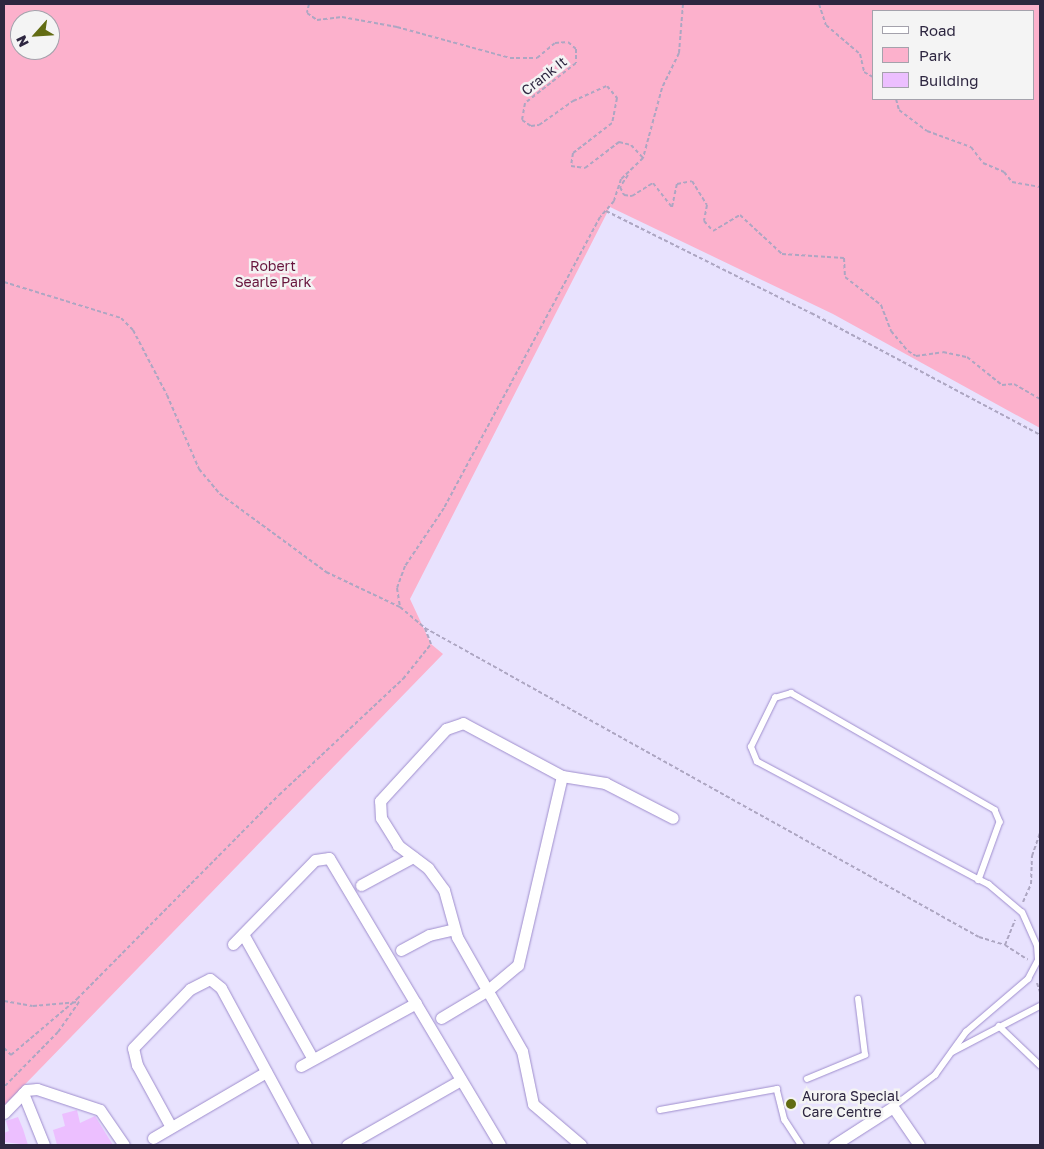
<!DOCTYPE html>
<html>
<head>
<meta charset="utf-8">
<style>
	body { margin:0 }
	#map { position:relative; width:1044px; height:1149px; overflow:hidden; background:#e8e2fe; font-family:"Golos Text",sans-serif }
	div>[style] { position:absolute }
	.green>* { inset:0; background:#fcb1cc }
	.building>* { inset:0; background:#ecbfff }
	.path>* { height:2px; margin-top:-1px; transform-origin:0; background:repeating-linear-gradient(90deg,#ada6c2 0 4px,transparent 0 6.5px) }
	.roads { filter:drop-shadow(0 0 1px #9e8dcd) drop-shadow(0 0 1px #9e8dcd) }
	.lane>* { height:5.5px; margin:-2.75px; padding:0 2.75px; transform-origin:2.75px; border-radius:2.75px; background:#fff }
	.street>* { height:11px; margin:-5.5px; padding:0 5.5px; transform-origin:5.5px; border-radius:5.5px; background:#fff }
	.dots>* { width:14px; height:14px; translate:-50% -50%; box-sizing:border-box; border:2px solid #f4f4f4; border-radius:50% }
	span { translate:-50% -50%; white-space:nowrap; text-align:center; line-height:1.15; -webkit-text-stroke:5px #f4f4f4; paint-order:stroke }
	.street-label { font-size:14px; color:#2d2640 }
	.park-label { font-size:14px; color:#68153d }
	.poi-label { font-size:14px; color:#2d2640 }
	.left { translate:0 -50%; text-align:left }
	.frame { position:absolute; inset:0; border:5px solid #2d2640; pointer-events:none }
	.legend { position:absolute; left:872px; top:10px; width:162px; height:90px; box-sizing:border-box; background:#f4f4f4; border:1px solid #a4a2ac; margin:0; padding:6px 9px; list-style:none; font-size:15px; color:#2d2640 }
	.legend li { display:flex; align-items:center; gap:10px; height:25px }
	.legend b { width:25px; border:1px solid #a4a2ac }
	.north { position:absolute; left:10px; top:10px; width:50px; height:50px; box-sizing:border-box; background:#f4f4f4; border:1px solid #a4a2ac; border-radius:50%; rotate:244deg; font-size:14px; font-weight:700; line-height:20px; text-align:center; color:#2d2640 }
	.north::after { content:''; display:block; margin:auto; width:18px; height:22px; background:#626c13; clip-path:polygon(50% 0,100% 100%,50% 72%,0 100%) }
</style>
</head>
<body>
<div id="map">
	<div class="green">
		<i style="clip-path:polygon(evenodd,4px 4px,1040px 4px,1040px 428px,833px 314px,610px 207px,410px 599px,431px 644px,443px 654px,4px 1106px,4px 4px,873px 11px,1033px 11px,1033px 99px,873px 99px,873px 11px,4px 4px,20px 20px,50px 20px,50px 50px,20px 50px,20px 20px)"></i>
	</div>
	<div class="building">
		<i style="clip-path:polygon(77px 1110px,80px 1123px,95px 1116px,113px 1145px,57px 1145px,53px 1130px,65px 1126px,62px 1114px)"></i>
		<i style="clip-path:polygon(18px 1117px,23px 1129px,28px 1145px,4px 1142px,4px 1133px,9px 1131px,6px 1121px)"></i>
	</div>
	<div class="path">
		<i style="left:309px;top:4px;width:9px;rotate:103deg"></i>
		<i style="left:307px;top:13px;width:12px;rotate:35deg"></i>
		<i style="left:317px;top:20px;width:25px;rotate:-7deg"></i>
		<i style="left:342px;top:17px;width:56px;rotate:10.3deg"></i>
		<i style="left:397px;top:27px;width:117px;rotate:15.3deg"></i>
		<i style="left:510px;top:58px;width:27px"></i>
		<i style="left:537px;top:58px;width:23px;rotate:-40deg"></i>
		<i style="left:555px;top:43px;width:13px;rotate:-4deg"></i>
		<i style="left:568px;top:42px;width:11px;rotate:41deg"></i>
		<i style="left:576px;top:49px;width:14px;rotate:90deg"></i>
		<i style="left:576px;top:63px;width:65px;rotate:141.9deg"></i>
		<i style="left:525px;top:103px;width:17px;rotate:100deg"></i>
		<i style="left:522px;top:120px;width:11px;rotate:34deg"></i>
		<i style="left:531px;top:126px;width:8px;rotate:-7deg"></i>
		<i style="left:539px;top:125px;width:42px;rotate:-35.2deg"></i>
		<i style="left:573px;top:101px;width:37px;rotate:-24deg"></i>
		<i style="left:607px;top:86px;width:16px;rotate:50deg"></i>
		<i style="left:617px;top:98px;width:25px;rotate:101deg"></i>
		<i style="left:612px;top:123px;width:49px;rotate:142.4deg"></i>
		<i style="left:573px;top:153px;width:13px;rotate:99deg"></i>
		<i style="left:571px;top:166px;width:14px;rotate:8deg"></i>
		<i style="left:585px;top:168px;width:43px;rotate:-37.4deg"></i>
		<i style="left:619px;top:142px;width:12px;rotate:14deg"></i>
		<i style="left:631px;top:145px;width:18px;rotate:47deg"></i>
		<i style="left:683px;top:4px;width:49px;rotate:94.7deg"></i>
		<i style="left:679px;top:53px;width:39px;rotate:116deg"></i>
		<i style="left:662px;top:88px;width:73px;rotate:105.2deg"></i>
		<i style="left:643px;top:158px;width:30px;rotate:136deg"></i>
		<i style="left:621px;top:179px;width:23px;rotate:108deg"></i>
		<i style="left:614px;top:201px;width:21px;rotate:131deg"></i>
		<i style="left:600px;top:217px;width:330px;rotate:118.2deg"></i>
		<i style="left:444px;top:508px;width:70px;rotate:123.9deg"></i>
		<i style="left:405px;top:566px;width:23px;rotate:110deg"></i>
		<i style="left:397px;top:588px;width:19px;rotate:81deg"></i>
		<i style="left:400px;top:607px;width:33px;rotate:40deg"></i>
		<i style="left:425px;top:628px;width:634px;rotate:29.15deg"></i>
		<i style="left:979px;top:937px;width:27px;rotate:17deg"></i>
		<i style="left:1005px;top:945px;width:27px;rotate:33deg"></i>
		<i style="left:819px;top:4px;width:22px;rotate:72deg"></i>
		<i style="left:826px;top:25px;width:45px;rotate:40.5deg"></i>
		<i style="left:860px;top:54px;width:18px;rotate:77deg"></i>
		<i style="left:864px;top:72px;width:10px;rotate:29deg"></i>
		<i style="left:896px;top:99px;width:11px;rotate:75deg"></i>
		<i style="left:899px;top:110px;width:35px;rotate:37deg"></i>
		<i style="left:927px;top:131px;width:47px;rotate:20deg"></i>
		<i style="left:971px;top:147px;width:20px;rotate:53deg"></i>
		<i style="left:983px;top:163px;width:23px;rotate:23deg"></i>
		<i style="left:1004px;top:172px;width:13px;rotate:51deg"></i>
		<i style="left:1012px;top:182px;width:28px;rotate:10deg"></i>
		<i style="left:628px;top:175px;width:14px;rotate:124deg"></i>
		<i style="left:620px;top:187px;width:9px;rotate:63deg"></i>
		<i style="left:624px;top:195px;width:8px;rotate:7deg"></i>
		<i style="left:632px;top:196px;width:25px;rotate:-32deg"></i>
		<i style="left:653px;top:183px;width:31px;rotate:52deg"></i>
		<i style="left:672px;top:207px;width:24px;rotate:-78deg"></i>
		<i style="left:677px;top:184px;width:15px;rotate:-11deg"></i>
		<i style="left:692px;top:181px;width:28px;rotate:58deg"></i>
		<i style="left:707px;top:205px;width:16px;rotate:101deg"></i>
		<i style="left:704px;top:221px;width:13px;rotate:48deg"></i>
		<i style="left:713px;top:231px;width:31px;rotate:-31deg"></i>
		<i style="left:740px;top:215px;width:57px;rotate:42.9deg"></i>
		<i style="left:782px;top:254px;width:62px;rotate:3.7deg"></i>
		<i style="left:844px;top:258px;width:19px;rotate:87deg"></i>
		<i style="left:845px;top:277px;width:46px;rotate:37.9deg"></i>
		<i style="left:881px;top:305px;width:28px;rotate:69deg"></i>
		<i style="left:891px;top:331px;width:26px;rotate:50deg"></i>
		<i style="left:908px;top:351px;width:9px;rotate:32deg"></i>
		<i style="left:916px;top:356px;width:27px;rotate:-8deg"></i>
		<i style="left:943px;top:352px;width:25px;rotate:12deg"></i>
		<i style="left:967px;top:357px;width:45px;rotate:38.7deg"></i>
		<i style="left:1002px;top:385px;width:12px;rotate:-5deg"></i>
		<i style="left:1014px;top:384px;width:30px;rotate:30deg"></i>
		<i style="left:606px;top:211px;width:229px;rotate:26.5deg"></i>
		<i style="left:811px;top:313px;width:259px;rotate:28deg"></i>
		<i style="left:4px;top:282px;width:122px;rotate:17.1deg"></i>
		<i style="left:121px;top:318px;width:17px;rotate:45deg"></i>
		<i style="left:133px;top:330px;width:73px;rotate:62.4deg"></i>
		<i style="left:167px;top:395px;width:81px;rotate:66.6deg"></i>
		<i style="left:199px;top:469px;width:33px;rotate:50deg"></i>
		<i style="left:220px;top:494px;width:132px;rotate:36.3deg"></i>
		<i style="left:326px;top:572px;width:82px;rotate:25.3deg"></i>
		<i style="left:1023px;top:902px;width:20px;rotate:-66deg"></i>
		<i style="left:1031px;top:884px;width:28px;rotate:-88deg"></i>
		<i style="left:1032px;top:856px;width:24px;rotate:-71deg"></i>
		<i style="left:1005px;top:945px;width:27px;rotate:-68deg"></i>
		<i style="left:1037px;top:983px;width:9px;rotate:72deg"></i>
		<i style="left:4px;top:1001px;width:29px;rotate:10deg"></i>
		<i style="left:33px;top:1006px;width:46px;rotate:-5deg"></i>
		<i style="left:79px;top:1002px;width:37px;rotate:125deg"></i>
		<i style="left:58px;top:1032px;width:77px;rotate:134.5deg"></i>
		<i style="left:4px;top:1048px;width:10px;rotate:45deg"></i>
		<i style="left:11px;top:1055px;width:87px;rotate:-40.3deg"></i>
		<i style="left:77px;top:999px;width:287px;rotate:-45.3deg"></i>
		<i style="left:279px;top:795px;width:170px;rotate:-43.1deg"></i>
		<i style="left:403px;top:679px;width:45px;rotate:-51.3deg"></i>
		<i style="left:431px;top:644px;width:17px;rotate:-111deg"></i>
	</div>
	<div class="roads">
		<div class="lane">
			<i style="left:999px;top:1026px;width:57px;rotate:43.6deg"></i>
			<i style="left:952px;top:1052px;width:99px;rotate:-27.6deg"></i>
			<i style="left:807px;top:1079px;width:63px;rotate:-22.5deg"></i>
			<i style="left:865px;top:1055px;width:56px;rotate:-97.1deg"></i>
			<i style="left:893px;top:1107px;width:53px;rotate:-37.3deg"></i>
			<i style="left:935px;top:1075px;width:53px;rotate:-54.2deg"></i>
			<i style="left:966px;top:1032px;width:82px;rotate:-40.5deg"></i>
			<i style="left:1028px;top:979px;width:21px;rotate:-62deg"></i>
			<i style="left:1038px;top:960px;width:14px;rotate:-94deg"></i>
			<i style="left:1037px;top:946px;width:36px;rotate:-114deg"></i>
			<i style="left:1022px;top:913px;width:43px;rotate:-139.7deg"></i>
			<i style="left:989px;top:885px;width:11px;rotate:-153deg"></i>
			<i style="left:979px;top:880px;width:251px;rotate:-152deg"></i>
			<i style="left:757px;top:762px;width:16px;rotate:-112deg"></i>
			<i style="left:751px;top:747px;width:55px;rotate:-63.9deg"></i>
			<i style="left:775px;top:698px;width:17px;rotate:-17deg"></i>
			<i style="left:791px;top:693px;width:235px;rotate:29.8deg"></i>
			<i style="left:995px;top:810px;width:13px;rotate:67deg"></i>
			<i style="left:1000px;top:822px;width:62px;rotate:109.9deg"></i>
			<i style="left:660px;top:1110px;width:119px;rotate:-10.2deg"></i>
			<i style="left:777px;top:1089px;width:32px;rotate:76deg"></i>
			<i style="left:785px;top:1120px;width:30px;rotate:57deg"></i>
		</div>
		<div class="street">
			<i style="left:361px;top:885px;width:59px;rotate:-28.3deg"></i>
			<i style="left:243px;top:934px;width:143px;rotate:60.8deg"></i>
			<i style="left:233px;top:944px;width:117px;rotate:-45.7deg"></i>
			<i style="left:315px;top:860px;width:14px;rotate:-8deg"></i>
			<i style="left:329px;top:858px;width:334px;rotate:59.2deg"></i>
			<i style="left:401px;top:950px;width:32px;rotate:-28deg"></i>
			<i style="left:429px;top:935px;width:26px;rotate:-13deg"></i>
			<i style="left:441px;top:1018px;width:55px;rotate:-30.8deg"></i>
			<i style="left:488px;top:990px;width:39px;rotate:-40deg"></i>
			<i style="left:518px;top:965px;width:194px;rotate:-76.9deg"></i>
			<i style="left:301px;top:1066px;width:131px;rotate:-28.7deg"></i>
			<i style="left:23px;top:1093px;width:56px;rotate:68deg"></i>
			<i style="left:4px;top:1113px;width:32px;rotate:-46deg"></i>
			<i style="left:26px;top:1090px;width:11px;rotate:-5deg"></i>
			<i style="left:37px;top:1089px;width:66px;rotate:18.4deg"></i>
			<i style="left:100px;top:1110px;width:42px;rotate:55.6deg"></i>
			<i style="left:171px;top:1127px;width:71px;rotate:-118.7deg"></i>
			<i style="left:137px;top:1065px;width:17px;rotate:-103deg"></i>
			<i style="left:133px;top:1048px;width:82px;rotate:-46deg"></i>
			<i style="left:190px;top:989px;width:22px;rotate:-27deg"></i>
			<i style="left:210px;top:979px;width:14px;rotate:39deg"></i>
			<i style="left:221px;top:988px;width:179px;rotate:61.6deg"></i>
			<i style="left:153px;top:1138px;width:131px;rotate:-30.3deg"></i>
			<i style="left:347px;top:1145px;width:131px;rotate:-29.7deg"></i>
			<i style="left:581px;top:1145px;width:63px;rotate:-139.5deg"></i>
			<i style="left:533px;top:1104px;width:54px;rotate:-101.7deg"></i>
			<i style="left:522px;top:1051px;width:131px;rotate:-119.7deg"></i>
			<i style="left:457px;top:937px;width:49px;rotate:-105.5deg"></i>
			<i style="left:444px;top:890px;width:27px;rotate:-126deg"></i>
			<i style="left:428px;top:868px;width:38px;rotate:-143deg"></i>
			<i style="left:398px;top:845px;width:32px;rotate:-122deg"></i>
			<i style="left:381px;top:818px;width:17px;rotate:-93deg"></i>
			<i style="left:380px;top:801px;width:98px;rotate:-47.5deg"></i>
			<i style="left:446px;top:729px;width:18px;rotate:-19deg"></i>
			<i style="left:463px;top:723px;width:112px;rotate:28.2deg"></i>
			<i style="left:562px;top:776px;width:44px;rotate:9.2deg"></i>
			<i style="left:605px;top:783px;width:76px;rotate:27.2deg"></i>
			<i style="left:834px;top:1145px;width:70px;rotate:-32.8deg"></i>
			<i style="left:893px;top:1107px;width:46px;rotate:55.6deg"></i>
		</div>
	</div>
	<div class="dots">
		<i style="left:791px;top:1104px;background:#626c13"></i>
	</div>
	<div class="street-label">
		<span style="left:544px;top:76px;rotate:-38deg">Crank It</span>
	</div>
	<div class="park-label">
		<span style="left:273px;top:274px">Robert<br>Searle Park</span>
	</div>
	<div class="poi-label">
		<span class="left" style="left:802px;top:1104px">Aurora Special<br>Care Centre</span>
	</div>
	<div class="frame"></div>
	<ul class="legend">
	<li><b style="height:6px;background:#fff"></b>Road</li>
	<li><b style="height:14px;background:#fcb1cc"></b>Park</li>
	<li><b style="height:14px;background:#ecbfff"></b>Building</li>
	</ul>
	<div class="north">N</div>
</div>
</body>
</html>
